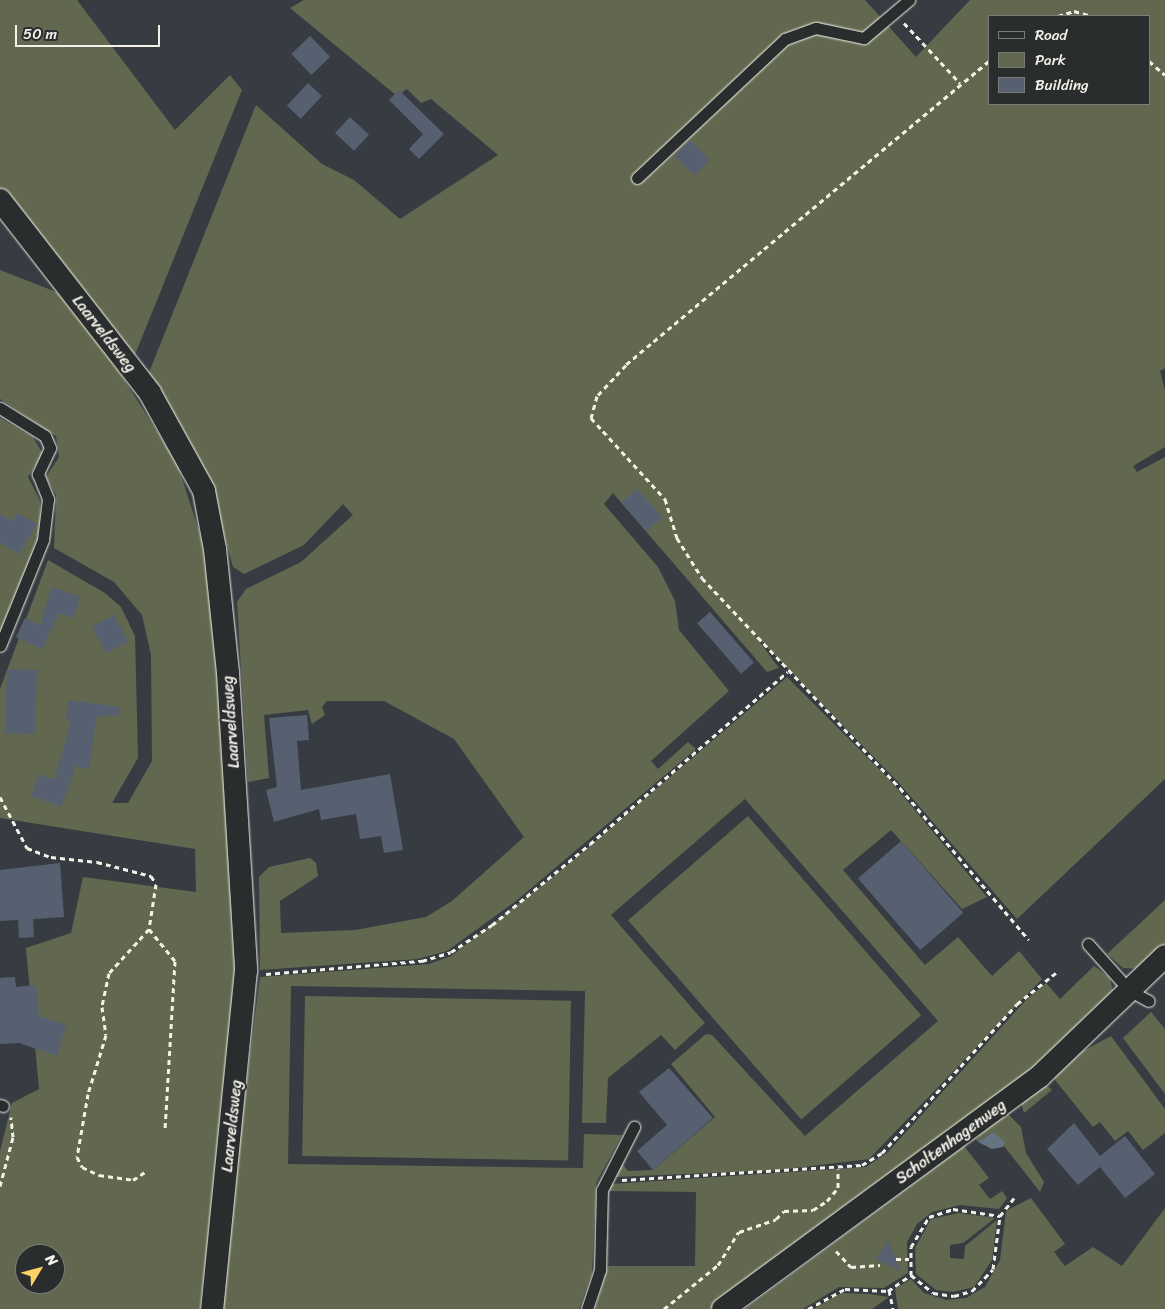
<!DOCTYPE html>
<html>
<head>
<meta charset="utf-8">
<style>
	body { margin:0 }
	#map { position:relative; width:1165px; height:1309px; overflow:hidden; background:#373c42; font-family:Sriracha,sans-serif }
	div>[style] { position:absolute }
	.green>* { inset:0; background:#61684f; transform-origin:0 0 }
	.water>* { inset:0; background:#657482 }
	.building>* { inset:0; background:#566070; transform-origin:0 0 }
	.path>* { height:3px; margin-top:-1.5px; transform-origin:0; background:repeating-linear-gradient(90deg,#f4f1e8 0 5px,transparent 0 9px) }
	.roads { filter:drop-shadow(0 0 1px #f4f1e8) drop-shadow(0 0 1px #f4f1e8) }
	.service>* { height:11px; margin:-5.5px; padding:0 5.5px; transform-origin:5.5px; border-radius:5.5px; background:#2a2d2e }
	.minor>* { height:22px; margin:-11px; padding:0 11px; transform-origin:11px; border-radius:11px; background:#2a2d2e }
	span { translate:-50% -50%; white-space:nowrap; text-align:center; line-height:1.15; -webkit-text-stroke:4px #2a2d2e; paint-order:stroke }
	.street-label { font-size:16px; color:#f4f1e8 }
	.legend { position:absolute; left:988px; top:15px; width:162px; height:90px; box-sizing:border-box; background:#2a2d2e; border:1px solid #7b7b78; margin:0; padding:6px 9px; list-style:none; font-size:15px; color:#f4f1e8 }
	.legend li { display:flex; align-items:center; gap:10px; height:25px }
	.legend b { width:25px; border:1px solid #7b7b78 }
	.north { position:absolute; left:15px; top:1244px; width:50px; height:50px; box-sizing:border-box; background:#2a2d2e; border:1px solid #7b7b78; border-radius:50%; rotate:53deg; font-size:14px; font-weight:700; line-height:20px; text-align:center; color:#f4f1e8 }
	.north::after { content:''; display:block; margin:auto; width:18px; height:22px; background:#ffd166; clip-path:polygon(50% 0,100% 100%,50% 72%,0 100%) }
	.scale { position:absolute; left:15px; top:25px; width:145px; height:22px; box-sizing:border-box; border:2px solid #f4f1e8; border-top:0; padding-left:6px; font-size:15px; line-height:18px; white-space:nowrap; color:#f4f1e8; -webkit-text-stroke:4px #2a2d2e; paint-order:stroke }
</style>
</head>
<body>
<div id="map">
	<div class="green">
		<i style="clip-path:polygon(0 0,77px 0,175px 130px,230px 75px,242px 90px,132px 362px,0 189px)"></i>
		<i style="clip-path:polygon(evenodd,304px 0,865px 0,916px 57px,970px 0,1165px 0,1165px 368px,1160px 371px,1165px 390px,1165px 447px,1133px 466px,1137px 472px,1165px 457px,1165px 779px,1017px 919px,898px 782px,753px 633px,779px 668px,767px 672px,613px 493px,604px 504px,658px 567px,675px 601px,679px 630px,729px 691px,651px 761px,658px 769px,688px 742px,696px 749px,516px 901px,447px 951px,418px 959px,260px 970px,259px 877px,269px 867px,310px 858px,316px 863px,318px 876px,280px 901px,281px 933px,355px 930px,426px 917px,452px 901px,524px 837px,454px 739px,384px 701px,327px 701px,322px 707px,325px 715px,312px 724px,308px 710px,264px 715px,269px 778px,248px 782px,237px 602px,246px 589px,301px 562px,353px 515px,343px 504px,304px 545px,244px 574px,233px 567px,214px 499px,146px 380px,256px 105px,322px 164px,354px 180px,400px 219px,498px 155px,431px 99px,421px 103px,407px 89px,397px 96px,290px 8px,304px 0,989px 16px,1149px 16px,1149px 104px,989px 104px,989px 16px)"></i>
		<i style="clip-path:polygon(evenodd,0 270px,59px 293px,118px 370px,177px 463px,202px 540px,213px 613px,240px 945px,200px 1309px,0 1309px,0 1151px,12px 1103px,39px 1089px,26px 948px,71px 933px,83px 877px,196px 892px,195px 849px,0 818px,0 689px,48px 560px,105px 593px,121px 607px,135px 636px,138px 758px,112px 803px,128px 803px,152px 761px,151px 655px,142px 615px,114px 582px,54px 548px,56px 495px,46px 477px,59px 457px,56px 436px,0 399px,0 270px,25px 1254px,55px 1254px,55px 1284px,25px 1284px,25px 1254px)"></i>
		<i style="clip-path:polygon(0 418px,33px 437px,43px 454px,28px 477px,40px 501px,41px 530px,0 635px)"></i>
		<i style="clip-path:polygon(787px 677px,890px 780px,987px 897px,962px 909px,891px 830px,843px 870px,925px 965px,958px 937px,992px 976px,1019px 951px,1042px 979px,869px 1159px,779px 1170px,614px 1177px,621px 1162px,628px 1171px,653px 1170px,715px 1117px,671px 1064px,706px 1034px,712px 1035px,805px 1136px,938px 1021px,745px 799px,611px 915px,705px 1023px,675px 1050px,661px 1035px,608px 1078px,606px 1123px,582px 1123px,585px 991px,291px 986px,288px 1164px,583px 1168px,584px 1134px,622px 1135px,596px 1183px,592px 1273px,579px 1309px,218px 1309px,260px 977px,429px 964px,451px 956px,565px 867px)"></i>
		<i style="left:748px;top:816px;width:264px;height:159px;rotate:49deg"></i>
		<i style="clip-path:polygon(1165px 900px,1165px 947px,1142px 969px,1123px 968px,1107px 954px)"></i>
		<i style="clip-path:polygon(1094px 966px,1110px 978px,1114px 997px,1019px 1084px,710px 1309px,595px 1309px,608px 1266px,695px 1266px,696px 1192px,609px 1191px,611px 1184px,866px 1167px,888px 1152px,1026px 1000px,1046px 983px,1060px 999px)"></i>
		<i style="left:305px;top:996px;width:266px;height:160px;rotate:1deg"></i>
		<i style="clip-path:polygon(1151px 1012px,1165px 1029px,1165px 1094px,1123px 1038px)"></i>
		<i style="clip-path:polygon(1111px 1036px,1165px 1109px,1165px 1133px,1143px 1150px,1128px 1131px,1115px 1141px,1100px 1122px,1093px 1127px,1055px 1080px,1054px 1073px,1070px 1058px)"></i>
		<i style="clip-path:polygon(1044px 1083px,1052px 1090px,1024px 1113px,1020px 1100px)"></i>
		<i style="clip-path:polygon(1006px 1112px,1021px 1127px,1026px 1153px,1044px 1182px,1040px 1192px,993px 1132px,978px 1142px,976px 1139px)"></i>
		<i style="clip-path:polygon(964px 1146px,989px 1178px,979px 1185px,990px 1199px,1002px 1191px,1007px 1198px,999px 1209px,960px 1205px,932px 1212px,917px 1224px,907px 1242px,908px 1273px,884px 1288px,839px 1287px,803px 1309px,745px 1309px)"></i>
		<i style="clip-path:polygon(1031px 1198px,1065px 1244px,1054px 1252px,1065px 1266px,1093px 1247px,1122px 1266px,1165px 1208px,1165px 1309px,898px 1309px,895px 1289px,911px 1279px,924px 1293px,946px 1300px,966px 1298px,985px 1287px,1000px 1260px,1006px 1211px)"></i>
		<i style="clip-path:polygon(959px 1213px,995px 1218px,963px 1243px,950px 1245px,950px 1258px,964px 1259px,965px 1246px,997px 1220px,992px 1260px,974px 1287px,953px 1292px,936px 1290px,916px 1274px,915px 1248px,931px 1219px)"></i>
		<i style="clip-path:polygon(841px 1293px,870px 1294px,889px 1297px,872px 1309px,813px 1309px)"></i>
	</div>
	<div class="water">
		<i style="clip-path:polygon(993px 1132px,1005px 1142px,1003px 1147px,992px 1149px,978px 1142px)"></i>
	</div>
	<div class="building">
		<i style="left:310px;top:36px;width:29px;height:26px;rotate:46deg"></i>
		<i style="left:308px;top:83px;width:19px;height:31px;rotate:43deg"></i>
		<i style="clip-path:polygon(399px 90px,444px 134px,419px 159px,409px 149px,423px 134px,389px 100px)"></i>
		<i style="left:350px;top:117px;width:26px;height:22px;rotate:43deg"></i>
		<i style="left:690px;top:140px;width:28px;height:22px;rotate:45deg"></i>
		<i style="left:637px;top:489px;width:38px;height:21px;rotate:48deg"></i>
		<i style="clip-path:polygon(17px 513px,37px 524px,19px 554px,0 543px,0 514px,12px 521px)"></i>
		<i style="clip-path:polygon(52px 587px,80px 597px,73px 618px,59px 613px,42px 649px,16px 637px,25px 618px,40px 625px)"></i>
		<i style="left:710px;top:612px;width:67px;height:17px;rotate:49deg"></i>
		<i style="left:114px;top:615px;width:30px;height:25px;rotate:62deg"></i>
		<i style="left:7px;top:669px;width:30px;height:64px;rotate:2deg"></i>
		<i style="clip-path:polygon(69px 700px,119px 707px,118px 716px,97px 716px,89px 769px,76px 766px,61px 807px,31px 796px,39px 774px,54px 780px,71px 721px,66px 720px)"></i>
		<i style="clip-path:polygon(307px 715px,309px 740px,297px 741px,301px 790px,390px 774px,403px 850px,384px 853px,381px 836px,360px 839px,356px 814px,321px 820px,319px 809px,274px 822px,266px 790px,277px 787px,269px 718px)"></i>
		<i style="left:901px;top:841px;width:95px;height:57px;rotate:49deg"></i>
		<i style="clip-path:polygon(60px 863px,64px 917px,33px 919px,34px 937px,19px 938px,18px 920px,0 921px,0 870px)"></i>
		<i style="clip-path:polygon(15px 977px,16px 987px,36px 985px,39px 1016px,66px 1025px,57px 1056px,19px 1043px,0 1044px,0 978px)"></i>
		<i style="clip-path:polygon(669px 1068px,713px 1118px,653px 1170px,637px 1151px,667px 1125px,639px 1092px)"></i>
		<i style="clip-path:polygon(1074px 1123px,1100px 1156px,1125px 1136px,1155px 1174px,1125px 1198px,1100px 1167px,1078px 1185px,1047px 1149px)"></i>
		<i style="clip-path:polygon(888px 1240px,901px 1271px,876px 1259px)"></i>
	</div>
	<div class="path">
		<i style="left:1058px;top:16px;width:17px;rotate:-17deg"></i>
		<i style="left:1074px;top:11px;width:19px;rotate:16deg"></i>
		<i style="left:904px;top:23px;width:82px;rotate:47deg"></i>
		<i style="left:989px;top:61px;width:473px;rotate:140.1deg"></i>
		<i style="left:626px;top:365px;width:42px;rotate:133.1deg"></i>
		<i style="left:597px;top:396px;width:23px;rotate:105deg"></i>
		<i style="left:591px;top:418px;width:110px;rotate:47.6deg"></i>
		<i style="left:665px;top:499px;width:41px;rotate:72.9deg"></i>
		<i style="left:677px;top:538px;width:47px;rotate:58deg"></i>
		<i style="left:702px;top:578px;width:289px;rotate:46.7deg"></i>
		<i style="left:900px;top:788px;width:199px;rotate:49.7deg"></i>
		<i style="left:1149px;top:61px;width:21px;rotate:41deg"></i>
		<i style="left:0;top:797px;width:58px;rotate:62.1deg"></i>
		<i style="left:27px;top:848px;width:26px;rotate:21deg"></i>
		<i style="left:51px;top:857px;width:46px;rotate:6.2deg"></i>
		<i style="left:97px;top:862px;width:56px;rotate:14.5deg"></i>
		<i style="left:151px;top:876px;width:9px;rotate:58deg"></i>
		<i style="left:156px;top:884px;width:46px;rotate:98.8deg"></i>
		<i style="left:149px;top:929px;width:59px;rotate:132.3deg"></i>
		<i style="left:109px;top:973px;width:35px;rotate:102deg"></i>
		<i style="left:102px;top:1007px;width:28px;rotate:82deg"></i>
		<i style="left:106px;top:1035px;width:62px;rotate:107deg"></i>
		<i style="left:88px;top:1094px;width:64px;rotate:99.9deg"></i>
		<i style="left:77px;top:1157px;width:11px;rotate:63deg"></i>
		<i style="left:82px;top:1167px;width:19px;rotate:25deg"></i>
		<i style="left:99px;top:1175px;width:34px;rotate:8deg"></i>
		<i style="left:133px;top:1180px;width:14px;rotate:-34deg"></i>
		<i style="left:149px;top:929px;width:41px;rotate:50.9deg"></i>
		<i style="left:175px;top:961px;width:168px;rotate:93.4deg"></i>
		<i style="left:266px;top:974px;width:157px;rotate:-4.8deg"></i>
		<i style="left:422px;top:961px;width:30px;rotate:-17deg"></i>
		<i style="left:451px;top:952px;width:49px;rotate:-33.4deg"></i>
		<i style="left:492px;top:925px;width:127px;rotate:-39.6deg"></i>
		<i style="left:590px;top:844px;width:262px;rotate:-41.1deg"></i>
		<i style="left:622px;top:1180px;width:240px;rotate:-3.6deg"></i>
		<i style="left:862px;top:1165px;width:23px;rotate:-31deg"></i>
		<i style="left:882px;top:1153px;width:201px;rotate:-47.8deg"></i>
		<i style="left:1017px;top:1004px;width:51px;rotate:-38.7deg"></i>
		<i style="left:0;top:1186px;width:51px;rotate:-75.1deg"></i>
		<i style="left:13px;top:1137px;width:20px;rotate:-96deg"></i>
		<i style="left:836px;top:1251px;width:22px;rotate:47deg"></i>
		<i style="left:851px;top:1267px;width:29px;rotate:-4deg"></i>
		<i style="left:896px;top:1259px;width:13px"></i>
		<i style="left:911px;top:1275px;width:28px;rotate:-90deg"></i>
		<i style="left:911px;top:1247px;width:35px;rotate:-59deg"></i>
		<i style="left:929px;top:1217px;width:25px;rotate:-18deg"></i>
		<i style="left:953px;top:1209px;width:48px;rotate:8.5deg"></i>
		<i style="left:889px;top:1290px;width:19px;rotate:78deg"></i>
		<i style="left:664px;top:1309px;width:70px;rotate:-39.2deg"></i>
		<i style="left:718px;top:1265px;width:39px;rotate:-58deg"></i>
		<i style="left:739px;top:1232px;width:39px;rotate:-19deg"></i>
		<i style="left:776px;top:1219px;width:11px;rotate:-45deg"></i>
		<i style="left:784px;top:1211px;width:29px;rotate:-2deg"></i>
		<i style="left:813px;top:1210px;width:17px;rotate:-33deg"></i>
		<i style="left:827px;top:1201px;width:17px;rotate:-50deg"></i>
		<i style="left:838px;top:1188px;width:19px;rotate:-90deg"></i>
		<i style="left:808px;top:1309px;width:42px;rotate:-28.4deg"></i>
		<i style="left:845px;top:1289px;width:43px;rotate:2.7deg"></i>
		<i style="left:888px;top:1291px;width:28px;rotate:-35deg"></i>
		<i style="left:911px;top:1275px;width:28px;rotate:39deg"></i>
		<i style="left:933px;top:1293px;width:21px;rotate:8deg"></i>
		<i style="left:954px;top:1296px;width:19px;rotate:-16deg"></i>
		<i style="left:972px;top:1291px;width:30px;rotate:-46deg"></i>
		<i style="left:993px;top:1269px;width:53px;rotate:-82.5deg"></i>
		<i style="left:1000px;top:1216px;width:23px;rotate:-52deg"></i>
	</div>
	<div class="roads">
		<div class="service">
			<i style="left:637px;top:178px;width:203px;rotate:-43.2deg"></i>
			<i style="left:785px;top:39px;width:33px;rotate:-20deg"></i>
			<i style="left:816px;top:28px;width:49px;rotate:11.8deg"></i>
			<i style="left:864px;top:38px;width:59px;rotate:-40.2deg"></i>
			<i style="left:0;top:408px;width:53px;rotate:31.9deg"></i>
			<i style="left:45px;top:436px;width:13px;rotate:67deg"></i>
			<i style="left:50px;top:448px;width:29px;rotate:115deg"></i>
			<i style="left:38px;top:474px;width:27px;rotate:68deg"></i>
			<i style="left:48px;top:499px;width:41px;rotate:97deg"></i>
			<i style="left:43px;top:540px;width:114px;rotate:112.1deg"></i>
			<i style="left:1088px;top:944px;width:63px;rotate:48.2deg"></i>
			<i style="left:1130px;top:991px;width:21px;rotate:28deg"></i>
			<i style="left:0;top:1105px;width:3px;rotate:18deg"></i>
			<i style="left:587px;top:1309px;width:41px;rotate:-71.6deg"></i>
			<i style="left:600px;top:1270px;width:80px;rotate:-88.6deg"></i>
			<i style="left:602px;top:1190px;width:71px;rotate:-63.1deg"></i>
		</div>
		<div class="minor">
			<i style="left:0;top:200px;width:244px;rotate:52.1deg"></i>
			<i style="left:150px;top:393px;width:112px;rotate:61.1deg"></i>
			<i style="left:204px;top:491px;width:59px;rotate:79.3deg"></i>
			<i style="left:215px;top:549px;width:125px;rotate:84deg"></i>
			<i style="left:228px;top:673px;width:298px;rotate:86.5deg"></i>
			<i style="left:246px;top:970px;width:341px;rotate:95.7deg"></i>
			<i style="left:723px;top:1309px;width:393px;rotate:-36.3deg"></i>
			<i style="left:1040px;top:1076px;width:173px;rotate:-43.8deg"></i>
		</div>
	</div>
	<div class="street-label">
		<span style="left:104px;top:334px;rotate:52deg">Laarveldsweg</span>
		<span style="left:231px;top:722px;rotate:-94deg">Laarveldsweg</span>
		<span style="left:232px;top:1126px;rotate:-84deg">Laarveldsweg</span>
		<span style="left:951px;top:1142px;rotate:-36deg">Scholtenhagenweg</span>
	</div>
	<ul class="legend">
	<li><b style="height:6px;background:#2a2d2e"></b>Road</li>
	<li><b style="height:14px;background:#61684f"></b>Park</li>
	<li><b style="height:14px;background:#566070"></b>Building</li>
	</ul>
	<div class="north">N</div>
	<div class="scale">50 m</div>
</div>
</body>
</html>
